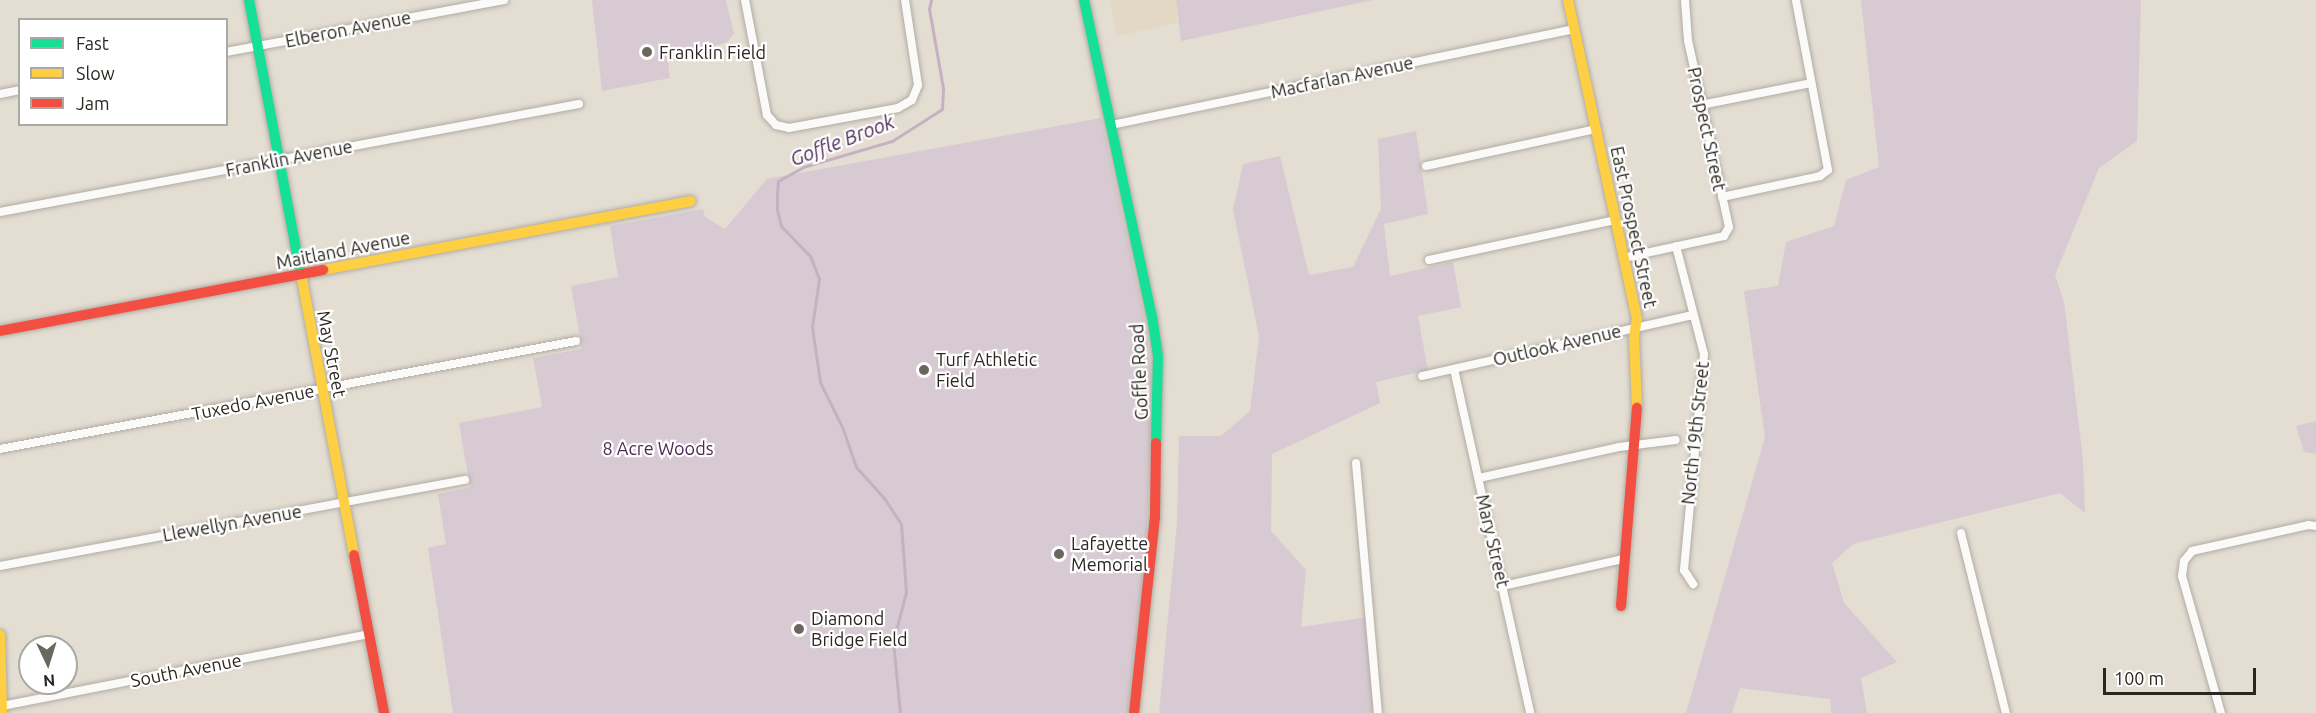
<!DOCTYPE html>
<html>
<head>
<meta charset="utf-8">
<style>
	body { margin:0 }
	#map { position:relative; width:2316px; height:713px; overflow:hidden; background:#e3ddd2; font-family:Ubuntu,sans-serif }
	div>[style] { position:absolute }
	.built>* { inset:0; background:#e3d8c4 }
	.green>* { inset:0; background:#d8cad2 }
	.stream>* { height:3px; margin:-1.5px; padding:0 1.5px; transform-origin:1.5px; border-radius:1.5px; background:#c6b1c3 }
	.roads { filter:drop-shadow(0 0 2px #b1aca3) drop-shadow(0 0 2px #b1aca3) }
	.street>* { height:8px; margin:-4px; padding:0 4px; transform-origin:4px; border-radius:4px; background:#fbfaf8 }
	.fast>* { height:10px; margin:-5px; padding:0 5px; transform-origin:5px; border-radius:5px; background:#16e098 }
	.slow>* { height:10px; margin:-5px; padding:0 5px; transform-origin:5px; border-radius:5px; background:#ffcf43 }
	.jam>* { height:10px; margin:-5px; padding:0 5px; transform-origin:5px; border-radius:5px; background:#f24e42 }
	.dots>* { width:16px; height:16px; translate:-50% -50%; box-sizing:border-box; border:3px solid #fff; border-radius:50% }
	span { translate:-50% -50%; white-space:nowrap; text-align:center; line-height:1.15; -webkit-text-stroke:4.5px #fff; paint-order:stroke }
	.street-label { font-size:18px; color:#2b2720 }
	.poi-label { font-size:18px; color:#2b2720 }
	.left { translate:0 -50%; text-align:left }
	.park-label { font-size:18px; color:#4d2954 }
	.water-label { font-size:20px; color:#4f2b56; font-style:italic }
	.legend { position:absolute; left:18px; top:18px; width:210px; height:108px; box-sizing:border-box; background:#fff; border:2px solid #aaa9a6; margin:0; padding:8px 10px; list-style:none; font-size:18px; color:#2b2720 }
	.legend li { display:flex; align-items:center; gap:12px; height:30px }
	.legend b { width:30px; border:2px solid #aaa9a6 }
	.north { position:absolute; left:18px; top:635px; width:60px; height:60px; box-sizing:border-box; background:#fff; border:2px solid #aaa9a6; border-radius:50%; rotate:176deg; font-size:16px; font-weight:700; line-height:24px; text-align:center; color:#2b2720 }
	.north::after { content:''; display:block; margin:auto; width:21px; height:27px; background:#6b675e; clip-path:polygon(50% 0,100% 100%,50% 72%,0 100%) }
	.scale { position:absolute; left:2103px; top:668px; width:153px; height:27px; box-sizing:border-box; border:3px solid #2b2720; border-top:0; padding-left:8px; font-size:18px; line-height:21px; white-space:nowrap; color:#2b2720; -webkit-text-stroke:4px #fff; paint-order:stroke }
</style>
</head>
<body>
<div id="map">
	<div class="built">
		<i style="clip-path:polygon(1110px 0,1176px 0,1177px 23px,1117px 36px)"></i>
	</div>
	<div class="green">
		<i style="clip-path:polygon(592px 0,726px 0,734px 34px,727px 42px,668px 61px,670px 78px,602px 91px)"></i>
		<i style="clip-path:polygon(1176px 0,1373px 0,1181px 41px)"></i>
		<i style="clip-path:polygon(1861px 0,2141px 0,2137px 141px,2099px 168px,2055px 275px,2064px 302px,2083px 460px,2085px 513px,2060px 493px,1853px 544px,1832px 563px,1844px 603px,1897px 662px,1861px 678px,1867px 713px,1831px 713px,1830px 699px,1740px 688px,1732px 713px,1686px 713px,1765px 437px,1744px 291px,1778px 286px,1786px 242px,1834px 226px,1846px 180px,1879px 167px)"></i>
		<i style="clip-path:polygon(1101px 118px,1145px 321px,1152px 379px,1146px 555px,1128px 713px,453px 713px,428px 548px,446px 544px,438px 494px,470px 487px,459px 423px,542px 407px,533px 358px,582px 349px,571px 286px,618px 277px,610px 226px,703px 209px,705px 217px,725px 229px,767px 179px)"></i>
		<i style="clip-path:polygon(1416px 131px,1428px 214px,1384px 224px,1390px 276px,1453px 262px,1461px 307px,1418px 316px,1428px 370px,1376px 382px,1380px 403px,1272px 454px,1271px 531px,1306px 570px,1301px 627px,1368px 617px,1374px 713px,1159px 713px,1177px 523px,1179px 436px,1221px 436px,1250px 411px,1259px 336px,1233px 210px,1243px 164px,1280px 156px,1309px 275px,1353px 267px,1381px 209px,1378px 139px)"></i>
		<i style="clip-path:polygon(2316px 421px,2316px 454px,2304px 452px,2296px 426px)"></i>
	</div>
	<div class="stream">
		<i style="left:900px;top:713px;width:71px;rotate:-95.6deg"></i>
		<i style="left:893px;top:642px;width:52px;rotate:-75.4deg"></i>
		<i style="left:906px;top:592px;width:68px;rotate:-94.2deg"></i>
		<i style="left:901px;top:524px;width:31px;rotate:-123deg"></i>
		<i style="left:884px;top:498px;width:42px;rotate:-132.1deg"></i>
		<i style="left:856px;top:467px;width:40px;rotate:-108.9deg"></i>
		<i style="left:843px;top:429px;width:52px;rotate:-116.1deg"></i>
		<i style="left:820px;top:382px;width:56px;rotate:-98.3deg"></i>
		<i style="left:812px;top:327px;width:49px;rotate:-81.7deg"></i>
		<i style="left:819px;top:279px;width:25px;rotate:-111deg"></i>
		<i style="left:810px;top:256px;width:42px;rotate:-134deg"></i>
		<i style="left:781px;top:226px;width:16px;rotate:-104deg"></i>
		<i style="left:777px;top:210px;width:15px;rotate:-90deg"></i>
		<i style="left:777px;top:195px;width:14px;rotate:-86deg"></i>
		<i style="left:778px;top:181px;width:29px;rotate:-29deg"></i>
		<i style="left:803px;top:167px;width:93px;rotate:-16.3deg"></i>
		<i style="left:892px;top:141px;width:59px;rotate:-32.6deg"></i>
		<i style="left:942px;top:109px;width:21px;rotate:-87deg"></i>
		<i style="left:943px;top:88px;width:80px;rotate:-100deg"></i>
		<i style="left:929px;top:9px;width:9px;rotate:-77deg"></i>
	</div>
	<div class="roads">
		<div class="street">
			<i style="left:745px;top:0;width:117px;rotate:79.2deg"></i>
			<i style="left:767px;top:115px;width:13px;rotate:48deg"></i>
			<i style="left:776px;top:125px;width:13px;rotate:13deg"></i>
			<i style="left:789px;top:128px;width:111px;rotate:-10.4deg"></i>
			<i style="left:898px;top:108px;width:16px;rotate:-30deg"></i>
			<i style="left:912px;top:100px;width:16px;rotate:-68deg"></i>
			<i style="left:918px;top:85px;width:86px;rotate:-98.7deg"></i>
			<i style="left:226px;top:52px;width:283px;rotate:-10.6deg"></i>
			<i style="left:0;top:94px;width:20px;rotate:-11deg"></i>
			<i style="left:1701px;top:105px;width:112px;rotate:-11.3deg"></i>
			<i style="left:1111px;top:125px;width:473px;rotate:-11.7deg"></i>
			<i style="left:1426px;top:166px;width:173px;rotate:-12.3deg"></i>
			<i style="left:1722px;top:197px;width:100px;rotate:-12.1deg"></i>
			<i style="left:1820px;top:176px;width:10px;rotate:-37deg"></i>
			<i style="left:1828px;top:170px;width:173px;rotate:-100.7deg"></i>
			<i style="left:0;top:212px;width:589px;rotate:-10.57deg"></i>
			<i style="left:1676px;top:246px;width:112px;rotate:75.5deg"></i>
			<i style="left:1704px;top:354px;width:217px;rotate:95.3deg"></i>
			<i style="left:1684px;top:570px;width:17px;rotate:57deg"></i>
			<i style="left:1623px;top:258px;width:103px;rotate:-12.3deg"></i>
			<i style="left:1724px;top:236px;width:10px;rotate:-61deg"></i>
			<i style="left:1729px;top:227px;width:190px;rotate:-102.4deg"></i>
			<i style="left:1688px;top:41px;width:41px;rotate:-94.2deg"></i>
			<i style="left:1429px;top:260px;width:190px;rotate:-12.1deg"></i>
			<i style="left:1454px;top:369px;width:352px;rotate:77.5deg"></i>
			<i style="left:1422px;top:376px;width:277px;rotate:-12.7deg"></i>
			<i style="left:0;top:449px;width:586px;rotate:-10.62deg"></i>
			<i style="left:1356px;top:463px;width:251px;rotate:85deg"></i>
			<i style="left:1479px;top:478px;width:143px;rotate:-12.5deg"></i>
			<i style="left:1619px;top:447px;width:57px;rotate:-7deg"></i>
			<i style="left:1961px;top:533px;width:186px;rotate:76deg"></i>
			<i style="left:0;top:566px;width:473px;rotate:-10.5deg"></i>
			<i style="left:1503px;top:586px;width:123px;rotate:-12.7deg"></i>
			<i style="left:2px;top:706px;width:375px;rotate:-11.1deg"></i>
			<i style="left:2221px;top:713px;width:142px;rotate:-105.9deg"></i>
			<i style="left:2182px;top:576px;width:15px;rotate:-82deg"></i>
			<i style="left:2184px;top:561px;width:13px;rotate:-51deg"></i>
			<i style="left:2192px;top:551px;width:119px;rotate:-12.6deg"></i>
			<i style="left:2308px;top:525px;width:8px;rotate:7deg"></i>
		</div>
		<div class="fast">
			<i style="left:249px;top:0;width:279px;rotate:79.3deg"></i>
			<i style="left:1084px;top:0;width:323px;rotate:77.9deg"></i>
			<i style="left:1152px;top:316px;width:40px;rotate:81.5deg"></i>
			<i style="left:1158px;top:356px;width:87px;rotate:91.3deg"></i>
		</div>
		<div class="slow">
			<i style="left:1568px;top:0;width:325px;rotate:77.8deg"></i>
			<i style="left:1637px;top:318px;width:18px;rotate:99deg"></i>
			<i style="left:1634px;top:336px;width:72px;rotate:87.6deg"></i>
			<i style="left:323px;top:270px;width:374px;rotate:-10.6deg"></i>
			<i style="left:301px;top:274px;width:286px;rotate:79.3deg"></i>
			<i style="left:0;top:635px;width:78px;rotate:88.5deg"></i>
		</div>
		<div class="jam">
			<i style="left:0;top:331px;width:329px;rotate:-10.7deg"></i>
			<i style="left:354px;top:555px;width:161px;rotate:79.2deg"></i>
			<i style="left:1621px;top:606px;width:199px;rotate:-85.4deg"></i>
			<i style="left:1134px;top:713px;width:197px;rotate:-83.9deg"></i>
			<i style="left:1155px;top:517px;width:74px;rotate:-89.2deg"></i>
		</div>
	</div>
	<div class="dots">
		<i style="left:647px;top:52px;background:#6b675e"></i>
		<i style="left:924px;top:370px;background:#6b675e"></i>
		<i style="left:1059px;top:554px;background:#6b675e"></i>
		<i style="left:799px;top:629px;background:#6b675e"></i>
	</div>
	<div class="street-label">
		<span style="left:348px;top:29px;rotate:-11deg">Elberon Avenue</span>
		<span style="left:1342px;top:77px;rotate:-12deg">Macfarlan Avenue</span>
		<span style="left:1707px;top:129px;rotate:78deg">Prospect Street</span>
		<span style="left:289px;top:158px;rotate:-11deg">Franklin Avenue</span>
		<span style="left:1634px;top:227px;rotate:78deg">East Prospect Street</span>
		<span style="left:343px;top:250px;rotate:-11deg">Maitland Avenue</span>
		<span style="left:1557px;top:345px;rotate:-13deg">Outlook Avenue</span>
		<span style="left:332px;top:354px;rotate:79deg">May Street</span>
		<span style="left:1139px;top:372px;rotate:-93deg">Goffle Road</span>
		<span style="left:253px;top:402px;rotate:-11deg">Tuxedo Avenue</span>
		<span style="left:1695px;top:433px;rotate:-84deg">North 19th Street</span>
		<span style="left:232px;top:523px;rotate:-10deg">Llewellyn Avenue</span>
		<span style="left:1493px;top:541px;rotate:77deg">Mary Street</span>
		<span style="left:186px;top:670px;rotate:-11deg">South Avenue</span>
	</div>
	<div class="poi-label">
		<span class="left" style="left:659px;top:52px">Franklin Field</span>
		<span class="left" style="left:936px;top:370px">Turf Athletic<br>Field</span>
		<span class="left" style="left:1071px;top:554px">Lafayette<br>Memorial</span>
		<span class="left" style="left:811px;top:629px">Diamond<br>Bridge Field</span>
	</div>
	<div class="park-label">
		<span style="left:658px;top:448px">8 Acre Woods</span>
	</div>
	<div class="water-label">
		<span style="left:842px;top:140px;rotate:-21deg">Goffle Brook</span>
	</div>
	<ul class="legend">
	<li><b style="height:8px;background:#16e098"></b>Fast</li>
	<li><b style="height:8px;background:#ffcf43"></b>Slow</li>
	<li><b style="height:8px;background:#f24e42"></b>Jam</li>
	</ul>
	<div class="north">N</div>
	<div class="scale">100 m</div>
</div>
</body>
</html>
